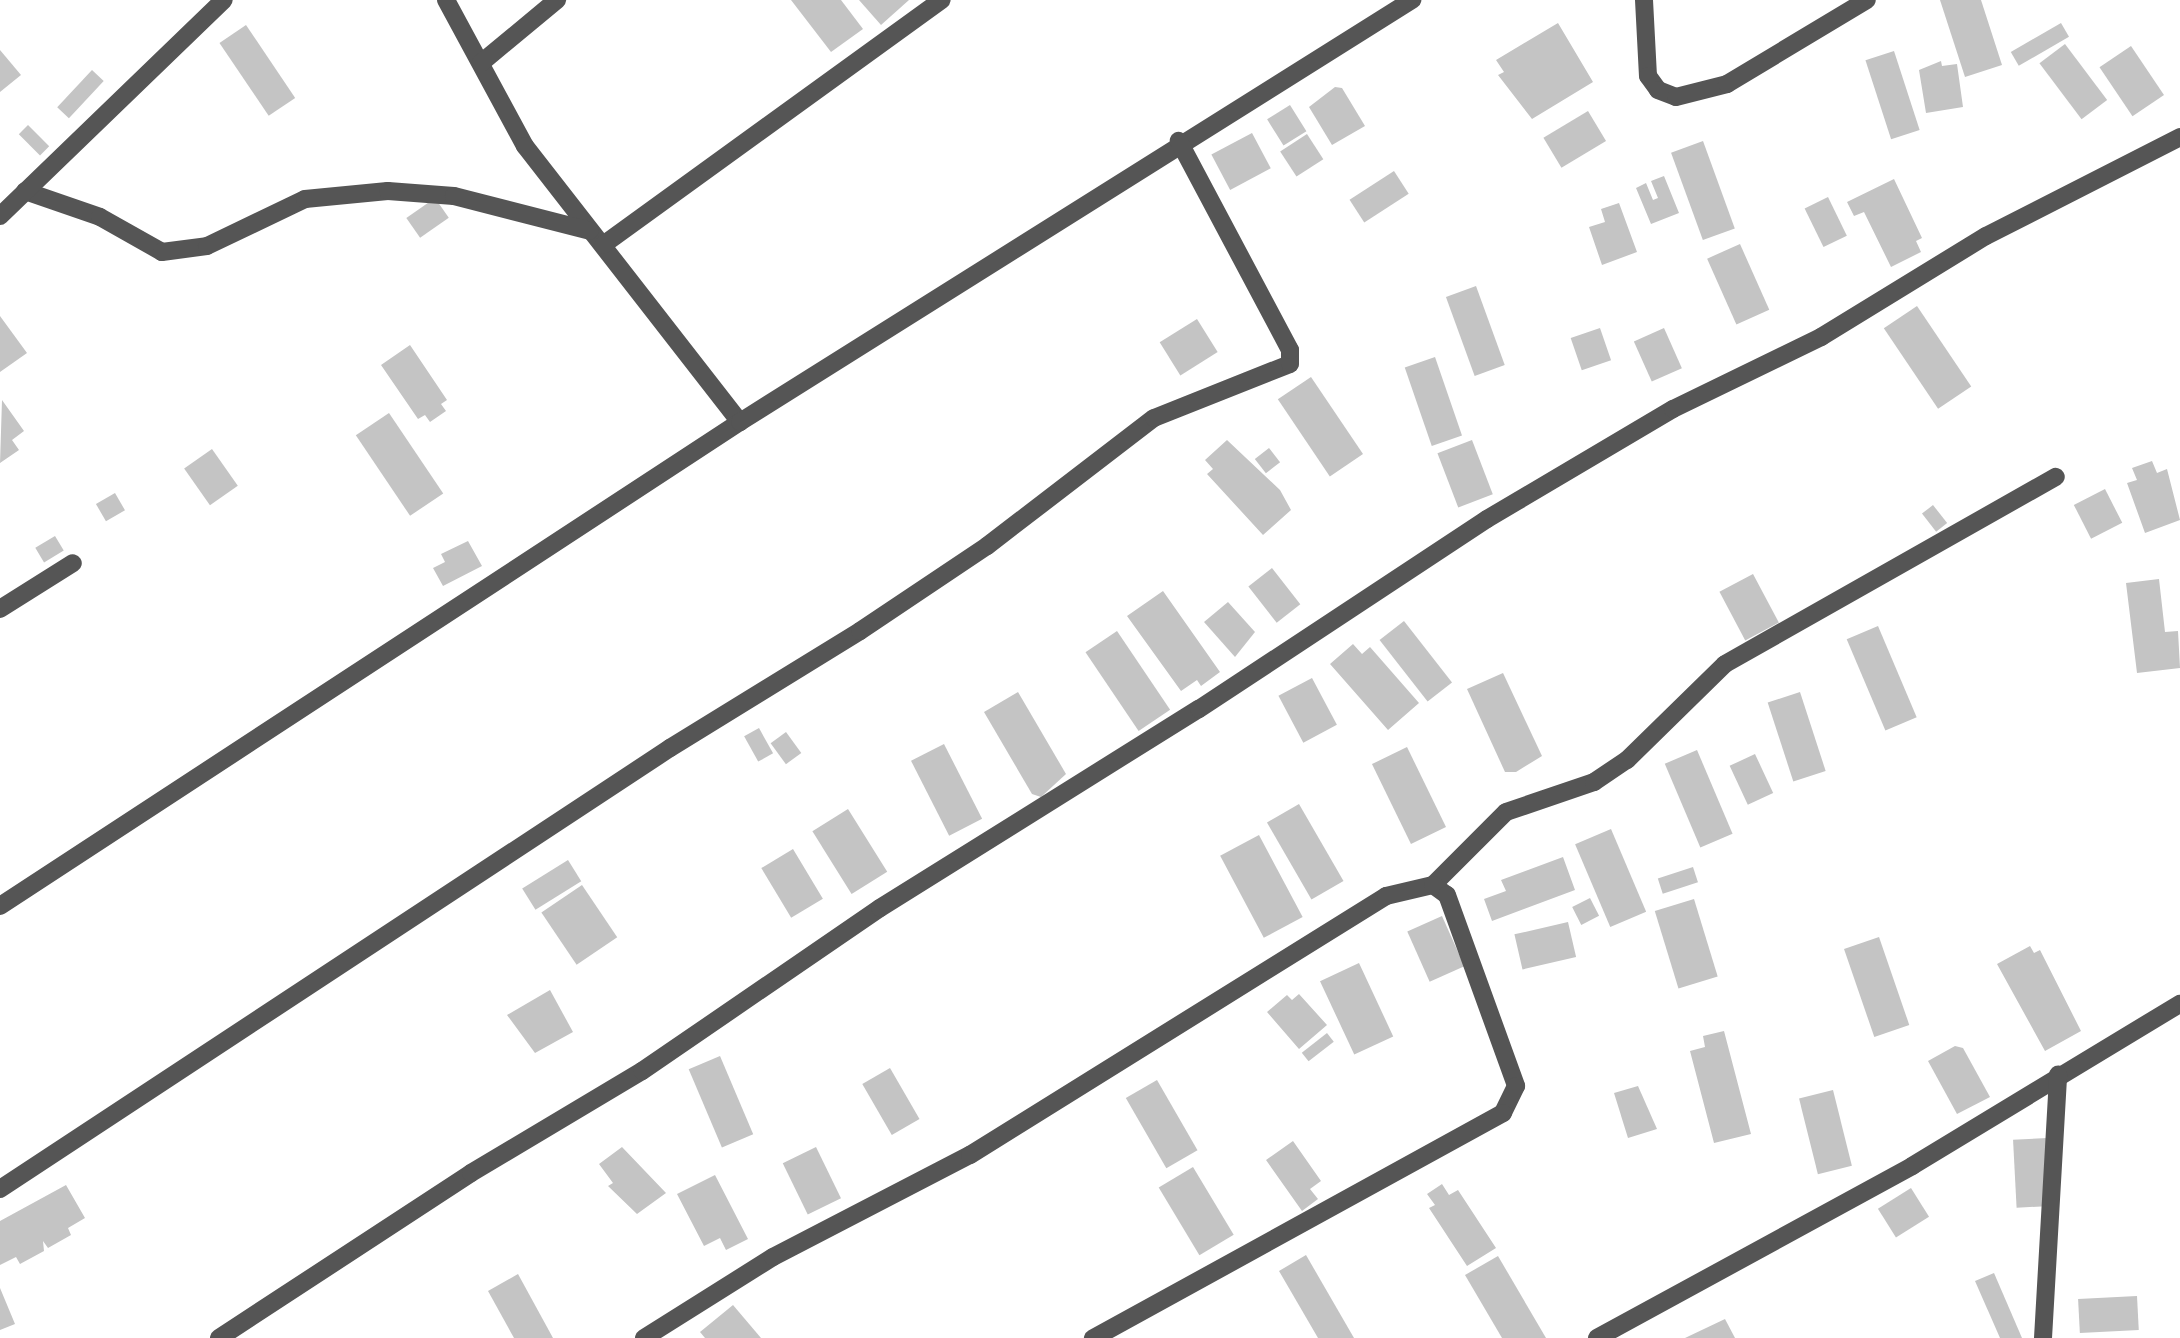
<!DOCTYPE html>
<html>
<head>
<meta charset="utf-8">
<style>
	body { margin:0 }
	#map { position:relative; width:2180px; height:1338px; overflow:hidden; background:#fff; font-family:Overpass,sans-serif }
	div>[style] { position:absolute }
	.building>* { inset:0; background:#c4c4c4; transform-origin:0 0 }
	.minor>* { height:18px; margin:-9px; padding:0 9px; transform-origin:9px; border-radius:9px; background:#555 }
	span { translate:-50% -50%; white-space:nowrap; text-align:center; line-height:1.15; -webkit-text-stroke:5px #fff; paint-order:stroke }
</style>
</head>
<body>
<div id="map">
	<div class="building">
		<i style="clip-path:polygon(791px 0,841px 0,863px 29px,831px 52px)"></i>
		<i style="clip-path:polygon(859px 0,909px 0,881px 25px)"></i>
		<i style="clip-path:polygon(1940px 0,1981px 0,2002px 65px,1965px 77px)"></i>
		<i style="clip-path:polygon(1558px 23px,1593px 82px,1532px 119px,1498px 75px,1504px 72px,1496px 60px)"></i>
		<i style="left:2061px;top:23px;width:16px;height:58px;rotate:60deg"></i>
		<i style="left:246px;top:25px;width:88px;height:32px;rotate:56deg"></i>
		<i style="left:2065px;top:44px;width:70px;height:32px;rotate:53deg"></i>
		<i style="left:2131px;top:46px;width:59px;height:38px;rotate:56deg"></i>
		<i style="clip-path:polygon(0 50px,21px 75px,0 92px)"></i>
		<i style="left:1894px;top:51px;width:83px;height:30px;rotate:72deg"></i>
		<i style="clip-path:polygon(1941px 61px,1942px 66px,1957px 64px,1963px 107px,1926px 113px,1919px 70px)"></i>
		<i style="left:92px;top:70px;width:16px;height:51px;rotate:43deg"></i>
		<i style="clip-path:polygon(1335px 87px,1342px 88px,1365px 126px,1332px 145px,1309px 107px)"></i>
		<i style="left:1290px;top:105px;width:31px;height:27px;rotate:58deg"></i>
		<i style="left:1588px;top:111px;width:35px;height:52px;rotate:59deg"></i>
		<i style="left:28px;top:125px;width:30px;height:13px;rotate:45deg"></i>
		<i style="left:1252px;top:133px;width:40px;height:46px;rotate:62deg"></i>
		<i style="left:1307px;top:134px;width:30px;height:32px;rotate:57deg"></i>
		<i style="left:1703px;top:141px;width:93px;height:34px;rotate:70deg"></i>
		<i style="left:1394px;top:171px;width:27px;height:53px;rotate:57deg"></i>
		<i style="clip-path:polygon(1664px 176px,1679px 213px,1651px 224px,1636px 188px,1646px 183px,1653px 200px,1658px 198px,1651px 181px)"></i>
		<i style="clip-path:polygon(1894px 179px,1922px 238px,1916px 241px,1921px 252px,1891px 267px,1864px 212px,1854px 216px,1847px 202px)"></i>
		<i style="left:1828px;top:197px;width:43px;height:26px;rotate:64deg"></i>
		<i style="left:435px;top:198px;width:24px;height:35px;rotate:55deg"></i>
		<i style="clip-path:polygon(1619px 203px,1637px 252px,1602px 265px,1589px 227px,1605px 222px,1601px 209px)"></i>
		<i style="left:1740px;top:244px;width:72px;height:36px;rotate:66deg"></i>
		<i style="left:1476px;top:286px;width:84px;height:32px;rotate:70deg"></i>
		<i style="left:1917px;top:306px;width:97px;height:40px;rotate:56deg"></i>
		<i style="clip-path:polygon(0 316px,27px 353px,0 372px)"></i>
		<i style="left:1197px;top:319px;width:39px;height:44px;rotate:58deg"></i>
		<i style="left:1600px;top:328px;width:34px;height:31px;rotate:71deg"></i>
		<i style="left:1664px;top:328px;width:44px;height:33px;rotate:66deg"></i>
		<i style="clip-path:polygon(410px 345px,447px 400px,441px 404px,446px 411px,430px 422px,425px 415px,418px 419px,381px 365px)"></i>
		<i style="left:1435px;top:357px;width:83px;height:32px;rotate:71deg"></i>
		<i style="left:1311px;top:377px;width:93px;height:40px;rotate:56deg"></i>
		<i style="clip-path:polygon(2px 400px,24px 431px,12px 440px,19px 450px,0 463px)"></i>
		<i style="left:389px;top:413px;width:97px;height:40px;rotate:56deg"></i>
		<i style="clip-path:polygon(1227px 440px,1280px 490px,1291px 510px,1263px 535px,1207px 474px,1213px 469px,1205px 460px)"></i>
		<i style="left:1472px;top:440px;width:58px;height:37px;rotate:69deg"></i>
		<i style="left:1269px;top:448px;width:18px;height:18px;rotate:52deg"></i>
		<i style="left:212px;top:449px;width:45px;height:34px;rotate:55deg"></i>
		<i style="clip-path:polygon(2152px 461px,2157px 473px,2167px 469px,2180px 520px,2145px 533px,2127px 483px,2137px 480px,2132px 468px)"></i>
		<i style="left:2105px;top:489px;width:38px;height:35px;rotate:63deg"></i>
		<i style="left:115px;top:493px;width:20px;height:22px;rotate:60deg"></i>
		<i style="left:1933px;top:505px;width:23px;height:14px;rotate:52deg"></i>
		<i style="left:55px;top:536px;width:17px;height:23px;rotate:59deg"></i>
		<i style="clip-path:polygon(468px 541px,482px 566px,443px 586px,433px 568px,445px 562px,441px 554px)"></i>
		<i style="left:1272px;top:568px;width:46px;height:30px;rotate:52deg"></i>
		<i style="left:1753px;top:574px;width:55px;height:38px;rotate:62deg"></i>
		<i style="clip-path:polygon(2159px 579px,2165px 632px,2178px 631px,2180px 668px,2137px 673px,2126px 583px)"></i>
		<i style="clip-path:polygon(1163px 591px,1220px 672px,1201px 686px,1197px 680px,1181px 691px,1127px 616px)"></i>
		<i style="clip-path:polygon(1228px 602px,1255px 632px,1235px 657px,1204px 622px)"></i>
		<i style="left:1404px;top:621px;width:78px;height:31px;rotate:52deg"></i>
		<i style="left:1878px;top:626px;width:99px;height:34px;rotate:67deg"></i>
		<i style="left:1117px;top:631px;width:95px;height:38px;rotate:56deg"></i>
		<i style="clip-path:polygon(1353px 644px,1362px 654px,1370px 647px,1419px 703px,1388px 730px,1330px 664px)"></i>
		<i style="clip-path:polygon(1503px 673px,1542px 756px,1516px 772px,1505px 772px,1467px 689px)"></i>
		<i style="left:1312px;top:678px;width:53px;height:38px;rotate:62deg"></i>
		<i style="clip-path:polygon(1018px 692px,1066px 774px,1041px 797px,1032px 794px,984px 712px)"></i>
		<i style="left:1800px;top:692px;width:83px;height:34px;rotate:72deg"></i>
		<i style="left:759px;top:728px;width:29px;height:17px;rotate:61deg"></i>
		<i style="left:786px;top:732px;width:26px;height:19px;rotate:54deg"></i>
		<i style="left:944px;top:744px;width:84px;height:37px;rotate:63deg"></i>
		<i style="left:1407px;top:747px;width:89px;height:39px;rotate:64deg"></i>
		<i style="left:1697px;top:750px;width:91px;height:35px;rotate:67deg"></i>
		<i style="left:1755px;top:754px;width:43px;height:28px;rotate:65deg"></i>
		<i style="left:1299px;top:804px;width:89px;height:37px;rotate:60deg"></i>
		<i style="left:848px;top:809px;width:74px;height:42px;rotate:58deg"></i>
		<i style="left:1611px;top:829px;width:90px;height:39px;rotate:67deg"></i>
		<i style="left:1259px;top:835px;width:93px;height:44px;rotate:62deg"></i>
		<i style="left:793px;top:849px;width:58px;height:37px;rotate:59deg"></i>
		<i style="clip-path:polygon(1563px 857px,1575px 890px,1492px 921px,1484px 899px,1506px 891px,1501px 880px)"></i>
		<i style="left:568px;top:860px;width:25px;height:54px;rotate:58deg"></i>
		<i style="left:1693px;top:867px;width:16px;height:37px;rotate:72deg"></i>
		<i style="left:582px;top:885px;width:63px;height:49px;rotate:56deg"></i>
		<i style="left:1590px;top:898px;width:20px;height:20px;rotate:63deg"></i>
		<i style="left:1694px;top:899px;width:81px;height:41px;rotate:73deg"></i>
		<i style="left:1442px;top:916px;width:55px;height:38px;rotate:66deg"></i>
		<i style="left:1568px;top:922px;width:36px;height:55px;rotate:77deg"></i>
		<i style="left:1879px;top:937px;width:93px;height:37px;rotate:71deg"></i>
		<i style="clip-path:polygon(2030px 946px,2034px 953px,2040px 950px,2081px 1031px,2045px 1051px,1997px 964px)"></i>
		<i style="left:1359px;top:963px;width:81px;height:43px;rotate:65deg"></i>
		<i style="clip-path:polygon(550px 990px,573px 1032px,535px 1053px,507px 1015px)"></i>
		<i style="clip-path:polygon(1299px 994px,1327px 1025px,1299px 1049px,1267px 1012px,1287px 995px,1292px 1000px)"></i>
		<i style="clip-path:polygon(1724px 1031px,1751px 1134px,1714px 1143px,1690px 1051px,1705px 1047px,1703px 1036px)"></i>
		<i style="left:1327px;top:1033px;width:11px;height:32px;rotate:52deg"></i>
		<i style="clip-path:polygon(1955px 1046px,1963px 1048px,1990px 1097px,1957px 1114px,1928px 1061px)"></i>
		<i style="left:720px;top:1056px;width:85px;height:34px;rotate:67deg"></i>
		<i style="left:890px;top:1068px;width:59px;height:32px;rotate:60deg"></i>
		<i style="left:1157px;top:1080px;width:81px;height:36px;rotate:60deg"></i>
		<i style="clip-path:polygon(1638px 1086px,1657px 1129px,1628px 1138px,1614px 1093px)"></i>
		<i style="left:1833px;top:1090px;width:78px;height:35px;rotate:76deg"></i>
		<i style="left:2047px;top:1138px;width:68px;height:34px;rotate:87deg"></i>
		<i style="clip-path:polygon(1293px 1141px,1321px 1181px,1310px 1189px,1318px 1199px,1302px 1211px,1266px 1160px)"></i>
		<i style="clip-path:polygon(622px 1147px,666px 1193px,637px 1214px,608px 1186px,613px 1183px,599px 1164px)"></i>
		<i style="left:816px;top:1147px;width:57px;height:37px;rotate:64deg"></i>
		<i style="left:1193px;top:1167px;width:79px;height:40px;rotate:59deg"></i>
		<i style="clip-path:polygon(715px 1175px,748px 1239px,726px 1250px,720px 1238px,704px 1246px,677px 1194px)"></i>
		<i style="clip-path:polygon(1442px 1184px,1449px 1195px,1458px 1190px,1496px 1248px,1467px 1266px,1429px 1208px,1435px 1205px,1427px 1194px)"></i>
		<i style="clip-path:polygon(66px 1185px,85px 1218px,68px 1228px,71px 1235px,48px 1248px,43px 1241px,44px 1251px,20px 1264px,16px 1257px,0 1265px,0 1221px)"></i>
		<i style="left:1911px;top:1188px;width:34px;height:39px;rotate:58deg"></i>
		<i style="clip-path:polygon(1306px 1255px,1354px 1338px,1318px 1338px,1279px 1271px)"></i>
		<i style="clip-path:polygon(1498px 1256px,1546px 1338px,1502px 1338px,1465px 1275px)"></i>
		<i style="clip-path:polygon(1994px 1273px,2022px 1338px,2000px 1338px,1975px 1281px)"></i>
		<i style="clip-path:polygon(518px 1274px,553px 1338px,514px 1338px,488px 1291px)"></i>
		<i style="clip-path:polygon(0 1288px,15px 1324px,0 1330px)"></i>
		<i style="left:2137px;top:1296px;width:34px;height:59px;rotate:87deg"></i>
		<i style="clip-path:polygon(733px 1305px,761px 1338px,705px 1338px,700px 1332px)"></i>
		<i style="clip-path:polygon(1725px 1319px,1735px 1338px,1685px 1338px)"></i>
	</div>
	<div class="minor">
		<i style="left:446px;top:0;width:166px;rotate:61.6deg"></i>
		<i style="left:525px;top:146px;width:350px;rotate:52.1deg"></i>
		<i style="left:1644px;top:0;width:76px;rotate:87deg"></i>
		<i style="left:1648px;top:76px;width:17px;rotate:54deg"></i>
		<i style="left:1658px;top:90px;width:19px;rotate:21deg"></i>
		<i style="left:1676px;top:97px;width:53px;rotate:-14.3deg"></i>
		<i style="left:1727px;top:84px;width:163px;rotate:-31deg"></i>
		<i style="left:481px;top:63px;width:99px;rotate:-39.7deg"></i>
		<i style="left:25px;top:191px;width:79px;rotate:19.1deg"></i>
		<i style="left:100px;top:217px;width:71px;rotate:29.4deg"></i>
		<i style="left:162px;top:252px;width:45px;rotate:-7.6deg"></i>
		<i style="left:207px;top:246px;width:109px;rotate:-25.6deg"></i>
		<i style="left:305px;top:199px;width:83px;rotate:-5.5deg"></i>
		<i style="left:388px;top:191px;width:66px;rotate:4.3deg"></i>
		<i style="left:454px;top:196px;width:140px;rotate:14.4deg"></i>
		<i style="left:0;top:216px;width:311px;rotate:-44deg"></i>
		<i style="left:603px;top:245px;width:418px;rotate:-35.9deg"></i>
		<i style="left:0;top:609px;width:86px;rotate:-32.2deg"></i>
		<i style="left:1433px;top:885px;width:103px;rotate:-45deg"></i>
		<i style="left:1506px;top:812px;width:93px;rotate:-18.8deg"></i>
		<i style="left:1594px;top:782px;width:40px;rotate:-34deg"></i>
		<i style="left:1627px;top:760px;width:137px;rotate:-44.4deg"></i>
		<i style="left:1725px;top:664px;width:380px;rotate:-29.5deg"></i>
		<i style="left:0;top:906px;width:884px;rotate:-33.19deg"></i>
		<i style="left:740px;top:422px;width:794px;rotate:-32.13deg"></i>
		<i style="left:0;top:1189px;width:802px;rotate:-33.35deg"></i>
		<i style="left:670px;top:748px;width:223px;rotate:-31.6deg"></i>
		<i style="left:860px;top:631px;width:153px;rotate:-33.8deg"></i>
		<i style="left:987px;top:546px;width:210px;rotate:-37.5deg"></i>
		<i style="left:1154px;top:418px;width:146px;rotate:-21.7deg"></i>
		<i style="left:1290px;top:364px;width:14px;rotate:-90deg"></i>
		<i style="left:1290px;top:350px;width:237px;rotate:-118deg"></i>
		<i style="left:219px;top:1338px;width:301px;rotate:-33.2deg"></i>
		<i style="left:471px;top:1173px;width:199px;rotate:-30.8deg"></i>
		<i style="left:642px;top:1071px;width:288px;rotate:-34.4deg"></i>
		<i style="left:880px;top:908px;width:376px;rotate:-32deg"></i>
		<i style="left:1199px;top:709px;width:345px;rotate:-33.4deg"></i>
		<i style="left:1487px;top:519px;width:216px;rotate:-30.6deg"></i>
		<i style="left:1673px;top:409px;width:165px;rotate:-25.9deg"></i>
		<i style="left:1821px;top:337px;width:193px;rotate:-31.5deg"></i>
		<i style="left:1986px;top:236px;width:218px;rotate:-27deg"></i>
		<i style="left:644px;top:1338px;width:152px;rotate:-32.1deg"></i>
		<i style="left:773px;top:1257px;width:222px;rotate:-27.4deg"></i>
		<i style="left:970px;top:1155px;width:490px;rotate:-31.9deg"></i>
		<i style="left:1386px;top:896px;width:48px;rotate:-13.2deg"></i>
		<i style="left:1433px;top:885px;width:17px;rotate:36deg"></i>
		<i style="left:1447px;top:895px;width:203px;rotate:70.1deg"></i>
		<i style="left:1516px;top:1086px;width:30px;rotate:116deg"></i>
		<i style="left:1503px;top:1113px;width:468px;rotate:151.2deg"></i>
		<i style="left:1597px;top:1338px;width:359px;rotate:-28.6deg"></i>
		<i style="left:1912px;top:1166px;width:313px;rotate:-31.2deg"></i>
		<i style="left:2043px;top:1338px;width:264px;rotate:-86.7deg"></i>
	</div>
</div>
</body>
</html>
